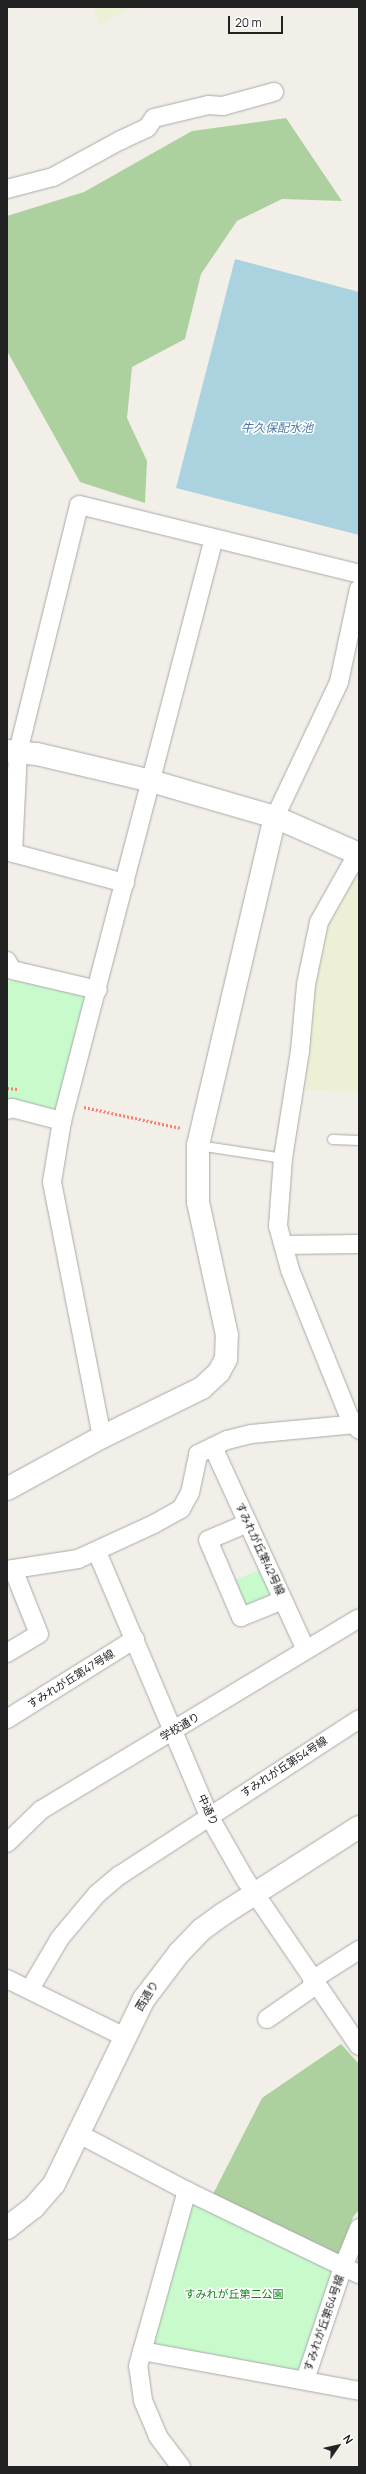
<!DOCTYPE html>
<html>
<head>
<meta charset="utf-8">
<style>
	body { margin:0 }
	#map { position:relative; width:366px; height:2474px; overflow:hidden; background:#f2efe9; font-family:Manrope,"Noto Sans JP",sans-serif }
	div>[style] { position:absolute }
	.farmland>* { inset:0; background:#eef0d5 }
	.forest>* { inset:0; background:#add19e }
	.park>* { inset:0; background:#c8facc }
	.water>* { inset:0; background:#aad3df }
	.path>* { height:2.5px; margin-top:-1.25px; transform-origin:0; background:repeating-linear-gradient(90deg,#fa8072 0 2px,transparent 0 4px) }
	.roads { filter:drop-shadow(0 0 1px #a9a9a9) drop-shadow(0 0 1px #a9a9a9) }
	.service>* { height:9px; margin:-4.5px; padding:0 4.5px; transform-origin:4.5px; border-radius:4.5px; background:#fff }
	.minor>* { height:18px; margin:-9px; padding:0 9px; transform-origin:9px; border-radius:9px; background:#fff }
	.tertiary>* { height:22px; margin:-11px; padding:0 11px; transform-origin:11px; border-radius:11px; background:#fff }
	span { translate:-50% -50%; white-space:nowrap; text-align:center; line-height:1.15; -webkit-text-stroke:3px #fff; paint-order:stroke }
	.street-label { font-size:11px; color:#222 }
	.park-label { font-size:11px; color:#0c8416 }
	.water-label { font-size:12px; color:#4a7aab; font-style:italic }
	.frame { position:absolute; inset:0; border:8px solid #222; pointer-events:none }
	.north { position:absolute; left:318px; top:2426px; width:40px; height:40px; -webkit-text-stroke:3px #fff; paint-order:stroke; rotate:56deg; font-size:11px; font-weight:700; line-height:16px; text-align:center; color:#222 }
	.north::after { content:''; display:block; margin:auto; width:14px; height:18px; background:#222; clip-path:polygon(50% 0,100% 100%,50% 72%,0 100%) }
	.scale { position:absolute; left:228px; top:16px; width:55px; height:18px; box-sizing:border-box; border:2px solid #222; border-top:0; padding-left:5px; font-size:12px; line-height:14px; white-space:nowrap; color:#222; -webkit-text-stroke:3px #fff; paint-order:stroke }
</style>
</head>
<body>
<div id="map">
	<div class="farmland">
		<i style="clip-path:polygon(93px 7px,135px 7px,100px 25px)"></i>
		<i style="clip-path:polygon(359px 875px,359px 1092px,302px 1090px,315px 979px,326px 921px,348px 881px)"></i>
	</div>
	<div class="forest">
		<i style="clip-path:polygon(286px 118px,342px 201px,282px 199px,237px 221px,201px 274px,185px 339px,132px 367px,127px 418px,147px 461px,145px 503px,80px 482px,7px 351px,7px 216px,84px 192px,192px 131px)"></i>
		<i style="clip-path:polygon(341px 2044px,359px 2064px,359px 2210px,353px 2217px,339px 2257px,212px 2196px,262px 2098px)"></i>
	</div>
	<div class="park">
		<i style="clip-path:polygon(14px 980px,87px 996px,57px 1111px,7px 1100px,7px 983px)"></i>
		<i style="clip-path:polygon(262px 1569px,271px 1590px,267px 1600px,246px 1607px,230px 1582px)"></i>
		<i style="clip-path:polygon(190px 2201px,338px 2268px,300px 2372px,151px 2346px)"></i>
	</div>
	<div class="water">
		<i style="clip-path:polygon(235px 259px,359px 292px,359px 535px,176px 488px)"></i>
	</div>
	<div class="path">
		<i style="left:7px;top:1088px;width:11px;rotate:5deg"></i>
		<i style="left:84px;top:1107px;width:99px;rotate:12.2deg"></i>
	</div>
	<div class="roads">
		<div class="service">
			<i style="left:332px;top:1139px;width:27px;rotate:2deg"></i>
			<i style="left:198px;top:1145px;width:86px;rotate:8.7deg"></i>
		</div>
		<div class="minor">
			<i style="left:7px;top:189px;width:48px;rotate:-14.6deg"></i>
			<i style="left:53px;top:177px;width:77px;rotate:-28.6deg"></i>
			<i style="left:121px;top:140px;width:29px;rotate:-25deg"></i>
			<i style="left:147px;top:128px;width:12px;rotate:-55deg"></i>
			<i style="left:154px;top:118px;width:56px;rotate:-13.5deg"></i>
			<i style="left:208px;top:105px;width:15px;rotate:4deg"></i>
			<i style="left:223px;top:106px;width:53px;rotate:-15.4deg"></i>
			<i style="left:275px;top:817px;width:149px;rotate:-64.6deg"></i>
			<i style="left:339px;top:682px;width:95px;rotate:-77.9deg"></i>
			<i style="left:359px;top:851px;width:81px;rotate:119.4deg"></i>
			<i style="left:319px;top:922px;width:64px;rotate:101.7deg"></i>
			<i style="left:306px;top:985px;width:66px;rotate:95.2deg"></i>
			<i style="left:300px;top:1051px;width:108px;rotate:99deg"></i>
			<i style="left:283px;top:1158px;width:68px;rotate:94.2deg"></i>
			<i style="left:278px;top:1226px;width:46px;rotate:74.7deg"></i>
			<i style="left:290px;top:1270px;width:157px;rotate:68deg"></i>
			<i style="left:349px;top:1416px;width:17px;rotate:54deg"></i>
			<i style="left:125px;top:883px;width:116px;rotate:-165deg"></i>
			<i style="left:13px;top:853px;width:101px;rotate:-87.2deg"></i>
			<i style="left:18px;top:752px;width:254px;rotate:-76.1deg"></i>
			<i style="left:79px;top:505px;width:288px;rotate:13.8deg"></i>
			<i style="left:7px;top:961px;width:10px;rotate:61deg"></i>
			<i style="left:12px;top:970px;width:88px;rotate:13.1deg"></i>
			<i style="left:7px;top:1110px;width:5px;rotate:-22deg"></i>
			<i style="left:12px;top:1108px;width:52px;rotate:14.6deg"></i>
			<i style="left:284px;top:1245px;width:75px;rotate:-0.8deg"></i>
			<i style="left:102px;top:1437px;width:260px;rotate:-101.1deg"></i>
			<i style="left:52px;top:1182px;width:62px;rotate:-80.7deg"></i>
			<i style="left:62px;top:1121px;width:602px;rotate:-75.39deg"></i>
			<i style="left:213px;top:1447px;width:223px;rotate:65.4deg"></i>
			<i style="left:248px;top:1523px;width:43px;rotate:157deg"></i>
			<i style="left:208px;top:1540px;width:84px;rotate:66.8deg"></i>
			<i style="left:241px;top:1617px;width:45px;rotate:-22deg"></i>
			<i style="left:97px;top:1552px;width:287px;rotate:67deg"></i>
			<i style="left:209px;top:1816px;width:73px;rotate:60.3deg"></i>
			<i style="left:245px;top:1879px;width:202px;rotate:55.7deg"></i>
			<i style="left:7px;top:1570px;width:72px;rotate:-8.8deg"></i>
			<i style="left:78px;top:1559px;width:84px;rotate:-24.7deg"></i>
			<i style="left:154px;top:1524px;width:31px;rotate:-29deg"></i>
			<i style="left:181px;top:1509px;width:18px;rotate:-61deg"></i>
			<i style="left:190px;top:1493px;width:40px;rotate:-78deg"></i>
			<i style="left:198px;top:1454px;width:32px;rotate:-26deg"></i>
			<i style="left:227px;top:1440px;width:25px;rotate:-14deg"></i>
			<i style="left:251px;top:1434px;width:105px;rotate:-5.4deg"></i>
			<i style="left:7px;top:1653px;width:37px;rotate:-31deg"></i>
			<i style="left:39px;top:1634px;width:70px;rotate:-111.8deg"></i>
			<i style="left:7px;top:1719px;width:151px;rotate:-32deg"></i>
			<i style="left:7px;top:1843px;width:47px;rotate:-44.1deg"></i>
			<i style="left:41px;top:1810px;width:371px;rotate:-31.1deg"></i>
			<i style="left:7px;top:1979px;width:131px;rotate:26.2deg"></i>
			<i style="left:312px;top:1980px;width:56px;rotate:-32.6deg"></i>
			<i style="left:30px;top:1989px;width:59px;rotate:-59.5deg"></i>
			<i style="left:60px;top:1938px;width:57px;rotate:-49.9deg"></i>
			<i style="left:97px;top:1894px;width:30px;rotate:-40deg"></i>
			<i style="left:120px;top:1875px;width:285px;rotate:-33.1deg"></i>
			<i style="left:267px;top:2019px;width:60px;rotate:-34.8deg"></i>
			<i style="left:79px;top:2134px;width:122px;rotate:27.8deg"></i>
			<i style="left:187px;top:2191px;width:191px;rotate:25.8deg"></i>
			<i style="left:142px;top:2351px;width:221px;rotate:10.4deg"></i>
			<i style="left:305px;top:2380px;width:119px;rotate:-71.4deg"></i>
			<i style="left:343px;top:2267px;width:42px;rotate:-67.7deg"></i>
			<i style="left:181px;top:2467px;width:39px;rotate:-127deg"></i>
			<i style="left:158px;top:2436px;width:39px;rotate:-113deg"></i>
			<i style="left:143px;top:2400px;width:34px;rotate:-98deg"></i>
			<i style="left:138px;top:2366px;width:182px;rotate:-74.4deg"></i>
		</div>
		<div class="tertiary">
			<i style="left:7px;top:751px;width:30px;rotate:6deg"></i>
			<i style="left:37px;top:754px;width:117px;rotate:13.3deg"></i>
			<i style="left:151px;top:781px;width:129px;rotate:16.2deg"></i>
			<i style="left:275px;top:817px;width:92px;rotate:23.8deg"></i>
			<i style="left:7px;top:1489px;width:108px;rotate:-28.7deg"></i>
			<i style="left:102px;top:1437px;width:111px;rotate:-26.1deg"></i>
			<i style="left:202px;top:1388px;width:23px;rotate:-43deg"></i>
			<i style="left:219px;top:1372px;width:15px;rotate:-62deg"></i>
			<i style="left:226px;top:1359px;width:24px;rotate:-88deg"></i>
			<i style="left:227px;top:1335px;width:136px;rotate:-102.3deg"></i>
			<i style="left:198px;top:1202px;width:57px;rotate:-90deg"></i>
			<i style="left:198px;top:1145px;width:337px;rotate:-76.8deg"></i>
			<i style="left:7px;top:2228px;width:34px;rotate:-38deg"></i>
			<i style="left:34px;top:2207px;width:30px;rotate:-49deg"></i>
			<i style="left:54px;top:2184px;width:206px;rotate:-64.1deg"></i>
			<i style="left:144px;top:1999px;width:58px;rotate:-52.7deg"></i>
			<i style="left:179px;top:1953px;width:32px;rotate:-46deg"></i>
			<i style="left:201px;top:1930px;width:27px;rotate:-36deg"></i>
			<i style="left:223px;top:1914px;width:161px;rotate:-32.6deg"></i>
		</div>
	</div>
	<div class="street-label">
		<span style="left:260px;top:1549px;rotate:65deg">すみれが丘第42号線</span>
		<span style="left:71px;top:1679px;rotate:-32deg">すみれが丘第47号線</span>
		<span style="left:180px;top:1727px;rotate:-31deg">学校通り</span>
		<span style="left:284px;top:1767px;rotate:-33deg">すみれが丘第54号線</span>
		<span style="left:208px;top:1810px;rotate:65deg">中通り</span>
		<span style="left:147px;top:1996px;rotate:-59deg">西通り</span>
		<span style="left:324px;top:2323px;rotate:-71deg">すみれが丘第64号線</span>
	</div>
	<div class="park-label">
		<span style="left:234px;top:2294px">すみれが丘第二公園</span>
	</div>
	<div class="water-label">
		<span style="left:277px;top:428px">牛久保配水池</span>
	</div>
	<div class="frame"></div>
	<div class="north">N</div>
	<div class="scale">20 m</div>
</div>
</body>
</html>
